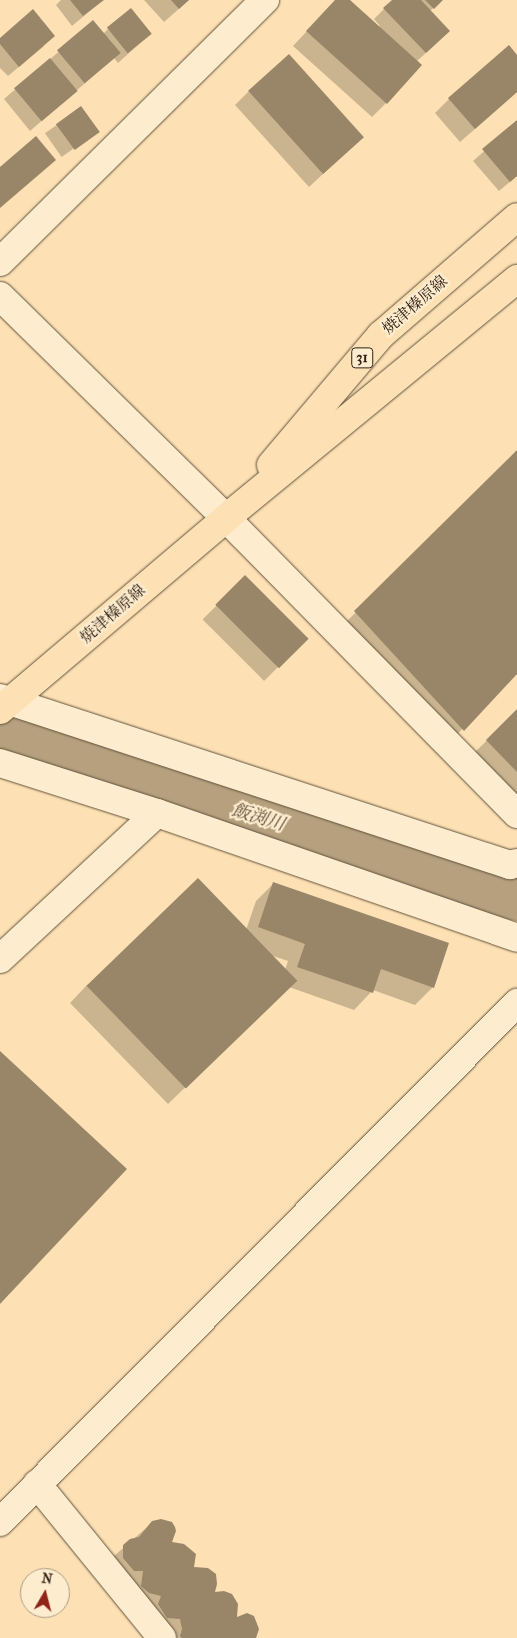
<!DOCTYPE html>
<html>
<head>
<meta charset="utf-8">
<style>
	body { margin:0 }
	#map { position:relative; width:517px; height:1638px; overflow:hidden; background:#fde1b4; font-family:"IM FELL French Canon","Noto Serif JP",serif }
	div>[style] { position:absolute }
	.shadow>* { inset:0; background:#0003; transform-origin:0 0 }
	.river>* { height:46px; margin:-23px; padding:0 23px; transform-origin:23px; border-radius:23px; background:#b6a07e }
	.building>* { inset:0; background:#998567; transform-origin:0 0 }
	.roads { filter:drop-shadow(0 0 1px #61513c) drop-shadow(0 0 1px #61513c) }
	.minor>* { height:28px; margin:-14px; padding:0 14px; transform-origin:14px; border-radius:14px; background:#feecce }
	.major>* { height:28px; margin:-14px; padding:0 14px; transform-origin:14px; border-radius:14px; background:#fde1b4 }
	span { translate:-50% -50%; white-space:nowrap; text-align:center; line-height:1.15; -webkit-text-stroke:4.5px #feecce; paint-order:stroke }
	.shield-label span { padding:1px 4px; background:#feecce; border:1px solid; border-radius:4px; -webkit-text-stroke-width:0 }
	.shield-label { font-size:15px; color:#2d2114; font-weight:700 }
	.street-label { font-size:16px; color:#2d2114 }
	.water-label { font-size:18px; color:#5d4d39; font-style:italic }
	.north { position:absolute; left:20px; top:1568px; width:50px; height:50px; box-sizing:border-box; background:#feecce; border:1px solid #aa9b84; border-radius:50%; rotate:8deg; font-size:14px; font-weight:700; line-height:20px; text-align:center; color:#2d2114 }
	.north::after { content:''; display:block; margin:auto; width:18px; height:22px; background:#8f2418; clip-path:polygon(50% 0,100% 100%,50% 72%,0 100%) }
</style>
</head>
<body>
<div id="map">
	<div class="shadow">
		<i style="clip-path:polygon(61px 0,103px 0,72px 26px,56px 5px)"></i>
		<i style="clip-path:polygon(144px 0,189px 0,164px 22px)"></i>
		<i style="clip-path:polygon(336px 0,348px 0,379px 27px,380px 26px,374px 19px,393px 0,442px 0,430px 11px,439px 41px,417px 61px,386px 103px,372px 117px,293px 46px)"></i>
		<i style="clip-path:polygon(93px 22px,103px 34px,108px 29px,150px 34px,118px 63px,114px 58px,30px 131px,4px 99px)"></i>
		<i style="clip-path:polygon(0 39px,44px 46px,8px 76px,0 68px)"></i>
		<i style="clip-path:polygon(517px 57px,517px 92px,460px 142px,435px 113px,449px 99px)"></i>
		<i style="clip-path:polygon(249px 91px,363px 137px,309px 187px,235px 105px)"></i>
		<i style="left:81px;top:108px;width:29px;height:44px;rotate:55deg"></i>
		<i style="clip-path:polygon(517px 122px,517px 176px,499px 191px,473px 161px)"></i>
		<i style="clip-path:polygon(517px 452px,517px 672px,445px 747px,338px 630px)"></i>
		<i style="left:245px;top:577px;width:87px;height:60px;rotate:45deg"></i>
		<i style="clip-path:polygon(517px 711px,517px 806px,469px 758px)"></i>
		<i style="clip-path:polygon(evenodd,273px 884px,433px 987px,415px 1005px,373px 990px,354px 1010px,289px 987px,168px 1104px,70px 1003px,87px 985px,246px 930px,256px 901px,273px 884px,270px 955px,288px 961px,285px 970px,270px 955px)"></i>
		<i style="clip-path:polygon(153px 1522px,171px 1543px,184px 1545px,190px 1549px,194px 1554px,193px 1568px,213px 1593px,255px 1638px,163px 1638px,106px 1563px)"></i>
	</div>
	<div class="river">
		<i style="left:0;top:737px;width:541px;rotate:17.3deg"></i>
	</div>
	<div class="building">
		<i style="clip-path:polygon(70px 0,104px 0,83px 16px)"></i>
		<i style="clip-path:polygon(171px 0,189px 0,179px 9px)"></i>
		<i style="clip-path:polygon(335px 0,350px 0,422px 65px,387px 104px,306px 31px)"></i>
		<i style="clip-path:polygon(392px 0,421px 0,450px 31px,426px 53px,383px 8px)"></i>
		<i style="clip-path:polygon(425px 0,443px 0,434px 9px)"></i>
		<i style="left:131px;top:8px;width:33px;height:31px;rotate:51deg"></i>
		<i style="clip-path:polygon(33px 9px,55px 36px,19px 67px,0 44px,0 38px)"></i>
		<i style="left:93px;top:20px;width:43px;height:47px;rotate:50deg"></i>
		<i style="clip-path:polygon(509px 45px,517px 55px,517px 92px,475px 129px,448px 98px)"></i>
		<i style="left:289px;top:54px;width:112px;height:55px;rotate:48deg"></i>
		<i style="left:50px;top:58px;width:43px;height:47px;rotate:50deg"></i>
		<i style="left:81px;top:106px;width:32px;height:31px;rotate:54deg"></i>
		<i style="clip-path:polygon(517px 120px,517px 176px,510px 182px,482px 149px)"></i>
		<i style="clip-path:polygon(36px 136px,56px 160px,0 208px,0 167px)"></i>
		<i style="clip-path:polygon(517px 450px,517px 674px,464px 731px,354px 611px)"></i>
		<i style="left:245px;top:575px;width:90px;height:42px;rotate:45deg"></i>
		<i style="clip-path:polygon(517px 709px,517px 772px,486px 740px)"></i>
		<i style="left:198px;top:878px;width:143px;height:155px;rotate:46deg"></i>
		<i style="clip-path:polygon(273px 882px,449px 943px,434px 988px,381px 969px,373px 993px,297px 967px,305px 944px,258px 927px)"></i>
		<i style="clip-path:polygon(0 1051px,127px 1169px,0 1304px)"></i>
		<i style="clip-path:polygon(161px 1519px,172px 1522px,175px 1527px,176px 1531px,172px 1542px,184px 1544px,196px 1554px,194px 1567px,208px 1568px,216px 1574px,217px 1584px,215px 1592px,224px 1591px,232px 1594px,238px 1604px,237px 1617px,247px 1613px,254px 1616px,259px 1629px,256px 1638px,182px 1638px,180px 1636px,182px 1629px,180px 1619px,167px 1618px,158px 1604px,161px 1596px,149px 1593px,141px 1586px,143px 1571px,134px 1571px,123px 1558px,123px 1545px,130px 1539px,139px 1537px,152px 1521px)"></i>
	</div>
	<div class="roads">
		<div class="minor">
			<i style="left:0;top:262px;width:373px;rotate:-44.7deg"></i>
			<i style="left:0;top:296px;width:317px;rotate:44.5deg"></i>
			<i style="left:226px;top:518px;width:415px;rotate:45.5deg"></i>
			<i style="left:0;top:698px;width:537px;rotate:18.13deg"></i>
			<i style="left:510px;top:865px;width:7px;rotate:-16deg"></i>
			<i style="left:0;top:763px;width:165px;rotate:17.7deg"></i>
			<i style="left:0;top:959px;width:214px;rotate:-42.9deg"></i>
			<i style="left:157px;top:813px;width:381px;rotate:19.1deg"></i>
			<i style="left:37px;top:1484px;width:198px;rotate:50.9deg"></i>
			<i style="left:0;top:1522px;width:733px;rotate:-45.11deg"></i>
		</div>
		<div class="major">
			<i style="left:271px;top:465px;width:170px;rotate:-49.8deg"></i>
			<i style="left:381px;top:335px;width:180px;rotate:-40.9deg"></i>
			<i style="left:0;top:710px;width:297px;rotate:-40.3deg"></i>
			<i style="left:226px;top:518px;width:377px;rotate:-39.4deg"></i>
		</div>
	</div>
	<div class="shield-label">
		<span style="left:362px;top:358px">31</span>
	</div>
	<div class="street-label">
		<span style="left:415px;top:305px;rotate:-41deg">焼津榛原線</span>
		<span style="left:113px;top:614px;rotate:-41deg">焼津榛原線</span>
	</div>
	<div class="water-label">
		<span style="left:258px;top:818px;rotate:17deg">飯渕川</span>
	</div>
	<div class="north">N</div>
</div>
</body>
</html>
